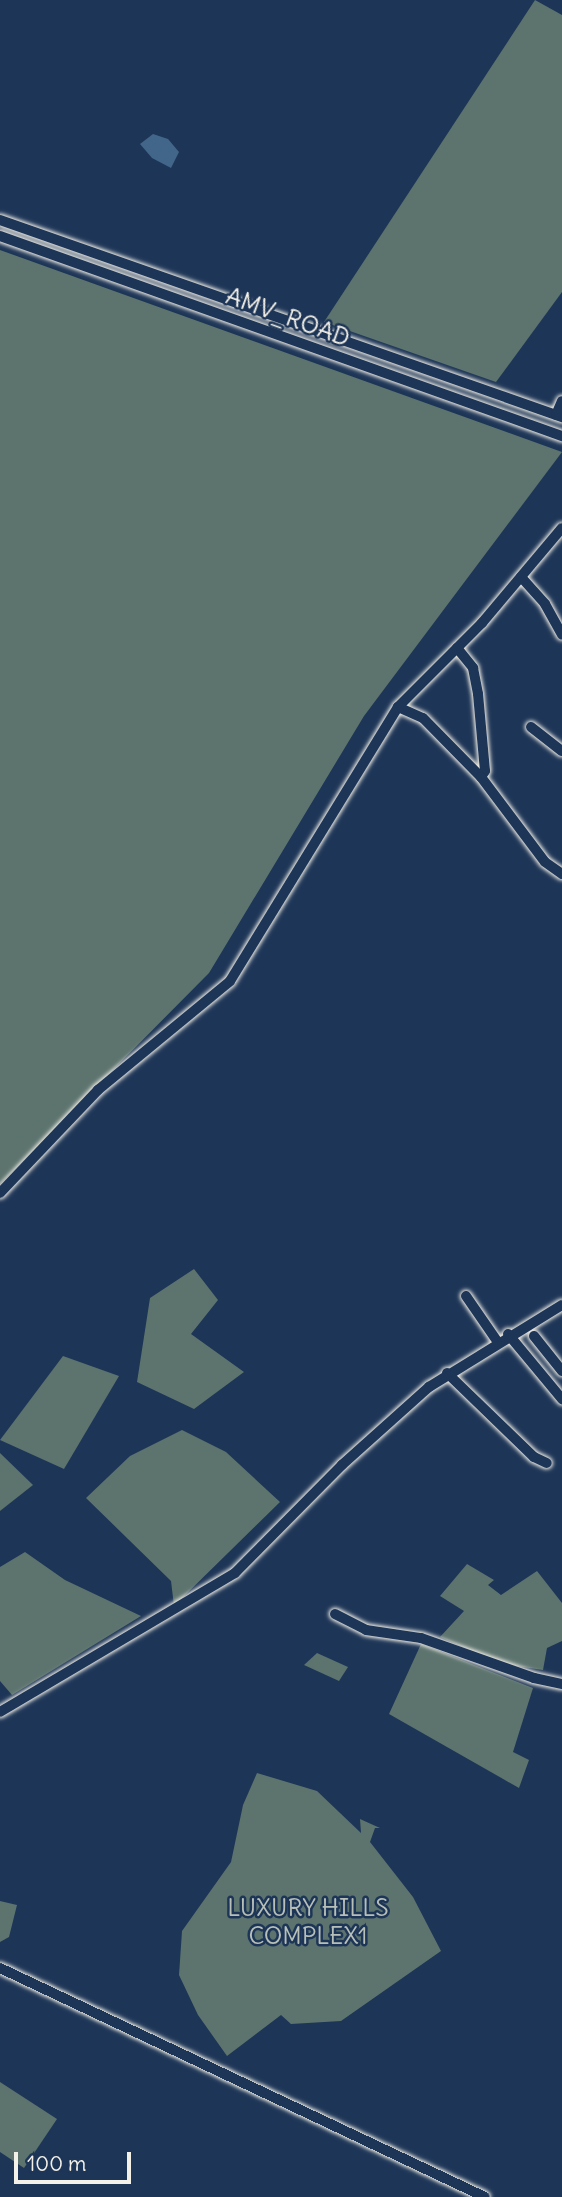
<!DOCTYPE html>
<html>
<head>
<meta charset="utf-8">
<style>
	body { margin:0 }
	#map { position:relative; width:562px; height:2197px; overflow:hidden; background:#1d3557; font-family:Delius,sans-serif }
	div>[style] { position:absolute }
	.green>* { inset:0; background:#5c736e }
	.water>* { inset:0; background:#426689 }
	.roads { filter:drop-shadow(0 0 2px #f4f1e8) drop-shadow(0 0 2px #f4f1e8) }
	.minor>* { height:10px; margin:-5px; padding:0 5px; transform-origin:5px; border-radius:5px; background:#1d3557 }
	span { translate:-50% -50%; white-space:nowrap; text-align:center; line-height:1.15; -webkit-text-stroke:5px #1d3557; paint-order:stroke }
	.street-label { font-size:24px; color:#f4f1e8 }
	.park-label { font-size:24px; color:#b7bfb7 }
	.scale { position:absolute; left:14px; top:2152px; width:117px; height:32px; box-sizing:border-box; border:4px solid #f4f1e8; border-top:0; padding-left:9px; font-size:21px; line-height:24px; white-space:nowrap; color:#f4f1e8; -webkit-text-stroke:5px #1d3557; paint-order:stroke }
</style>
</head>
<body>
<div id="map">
	<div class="green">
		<i style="clip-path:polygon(535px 0,562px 15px,562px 292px,496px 382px,324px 322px)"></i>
		<i style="clip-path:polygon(0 250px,562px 452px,364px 716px,209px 973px,0 1184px)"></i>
		<i style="clip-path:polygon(194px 1269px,218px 1300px,191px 1334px,244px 1372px,194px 1409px,137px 1382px,150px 1298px)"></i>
		<i style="clip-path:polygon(63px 1356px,119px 1376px,64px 1469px,0 1440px)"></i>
		<i style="clip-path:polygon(182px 1430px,226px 1452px,280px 1502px,174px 1606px,171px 1581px,86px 1498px,130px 1456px)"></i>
		<i style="clip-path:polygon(0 1453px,33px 1485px,0 1511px)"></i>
		<i style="clip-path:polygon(25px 1552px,65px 1580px,141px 1616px,12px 1695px,0 1681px,0 1567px)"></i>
		<i style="clip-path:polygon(467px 1564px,494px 1580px,488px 1585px,501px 1595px,537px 1571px,562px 1603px,562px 1641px,547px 1648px,543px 1670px,503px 1664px,440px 1637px,464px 1611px,440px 1596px)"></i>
		<i style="clip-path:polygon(421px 1644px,533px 1688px,513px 1752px,529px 1760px,519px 1788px,389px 1714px)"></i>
		<i style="clip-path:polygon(317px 1653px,348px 1667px,339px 1681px,304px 1665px)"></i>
		<i style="clip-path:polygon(257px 1773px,317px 1791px,361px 1833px,360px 1819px,380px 1828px,375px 1828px,370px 1842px,413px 1897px,441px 1951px,341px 2021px,291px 2024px,281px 2015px,227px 2056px,198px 2015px,179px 1975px,182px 1931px,231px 1862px,243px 1805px)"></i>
		<i style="clip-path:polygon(0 1901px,17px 1905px,9px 1937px,0 1942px)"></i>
		<i style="clip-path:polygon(0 2082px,57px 2119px,24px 2168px,0 2152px)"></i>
	</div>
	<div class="water">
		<i style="clip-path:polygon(153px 134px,168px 139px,179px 152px,171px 168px,152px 158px,140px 144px)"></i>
	</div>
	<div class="roads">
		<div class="minor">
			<i style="left:0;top:220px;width:596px;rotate:19.32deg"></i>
			<i style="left:0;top:236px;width:597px;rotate:19.59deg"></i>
			<i style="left:556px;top:415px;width:15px;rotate:-67deg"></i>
			<i style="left:521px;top:577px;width:36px;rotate:48deg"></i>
			<i style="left:545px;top:604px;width:35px;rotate:61deg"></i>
			<i style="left:457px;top:648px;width:26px;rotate:51deg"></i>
			<i style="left:473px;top:668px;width:26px;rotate:79deg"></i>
			<i style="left:478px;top:694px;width:77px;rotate:84.8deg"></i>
			<i style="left:485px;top:771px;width:7px;rotate:124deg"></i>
			<i style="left:398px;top:707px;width:27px;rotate:24deg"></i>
			<i style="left:423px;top:718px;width:83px;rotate:45.5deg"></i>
			<i style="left:481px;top:777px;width:106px;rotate:53deg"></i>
			<i style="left:545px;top:862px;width:21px;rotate:35deg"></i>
			<i style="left:531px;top:727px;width:39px;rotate:38deg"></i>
			<i style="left:0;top:1193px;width:142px;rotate:-46.4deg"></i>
			<i style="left:98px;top:1090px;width:171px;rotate:-39.5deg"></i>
			<i style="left:230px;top:981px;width:321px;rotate:-58.5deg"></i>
			<i style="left:398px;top:707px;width:119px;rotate:-45deg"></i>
			<i style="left:482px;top:623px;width:124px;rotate:-49.9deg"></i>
			<i style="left:466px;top:1296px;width:55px;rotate:55.4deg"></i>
			<i style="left:508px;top:1334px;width:85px;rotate:50.3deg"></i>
			<i style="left:534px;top:1336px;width:45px;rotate:51.3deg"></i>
			<i style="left:447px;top:1373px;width:121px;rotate:44deg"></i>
			<i style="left:534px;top:1457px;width:14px;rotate:25deg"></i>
			<i style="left:335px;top:1614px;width:35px;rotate:27deg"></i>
			<i style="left:366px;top:1630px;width:56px;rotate:8.3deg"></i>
			<i style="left:421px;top:1638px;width:120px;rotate:19.5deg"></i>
			<i style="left:534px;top:1678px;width:29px;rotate:12deg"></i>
			<i style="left:0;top:1712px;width:273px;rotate:-30.6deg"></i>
			<i style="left:235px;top:1573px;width:152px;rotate:-45.3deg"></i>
			<i style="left:342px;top:1465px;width:117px;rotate:-41.9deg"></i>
			<i style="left:429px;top:1387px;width:156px;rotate:-31.7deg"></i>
			<i style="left:0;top:1968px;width:536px;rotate:25.28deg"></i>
		</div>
	</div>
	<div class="street-label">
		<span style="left:288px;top:317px;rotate:20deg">AMV_ROAD</span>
	</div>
	<div class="park-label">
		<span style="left:308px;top:1922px">LUXURY HILLS<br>COMPLEX1</span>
	</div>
	<div class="scale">100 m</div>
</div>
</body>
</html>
